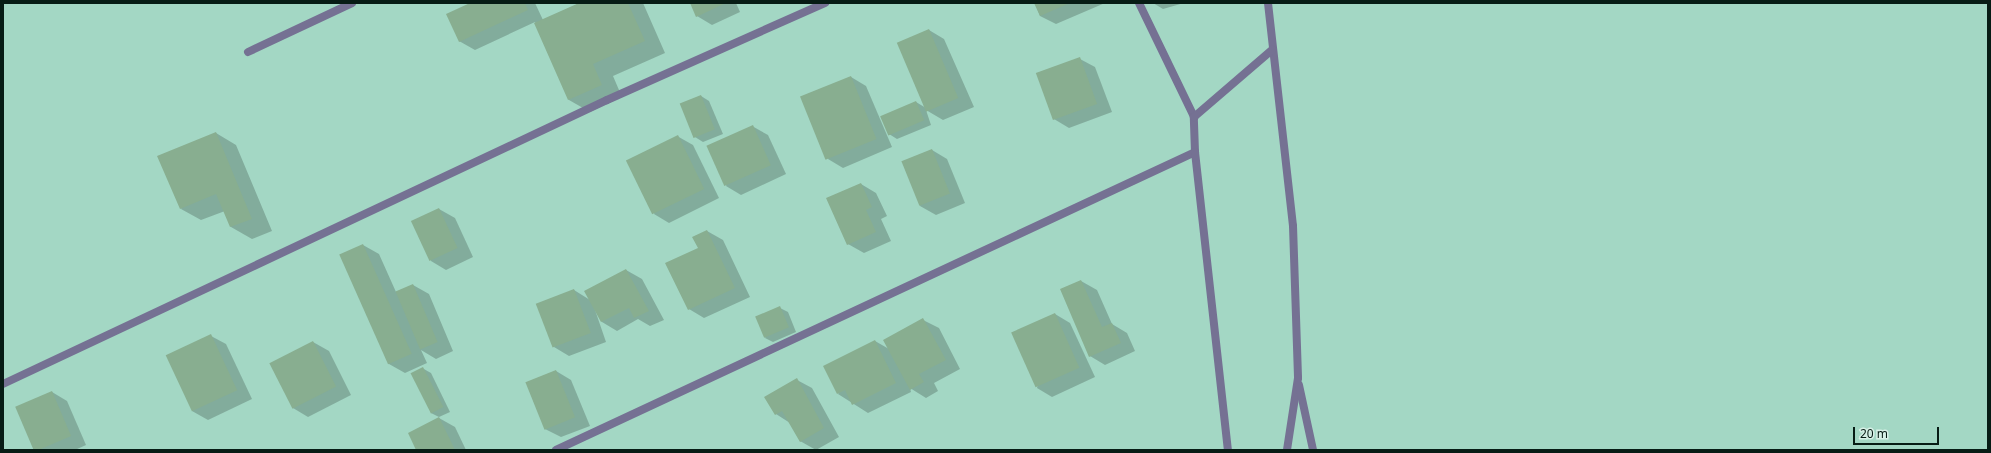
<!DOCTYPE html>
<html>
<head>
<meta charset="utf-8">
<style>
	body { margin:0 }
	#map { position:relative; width:1991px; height:453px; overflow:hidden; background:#a3d7c4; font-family:"Noto Sans",sans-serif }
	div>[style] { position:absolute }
	.shadow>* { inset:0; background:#0003 }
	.building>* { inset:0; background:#88ae90; transform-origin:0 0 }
	.street>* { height:8px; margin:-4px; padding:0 4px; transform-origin:4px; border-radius:4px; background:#757193 }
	span { translate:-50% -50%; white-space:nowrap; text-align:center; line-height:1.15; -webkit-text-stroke:3px #d8f1e7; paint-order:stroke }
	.frame { position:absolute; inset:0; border:4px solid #071c15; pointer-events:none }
	.scale { position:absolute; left:1853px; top:427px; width:86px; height:18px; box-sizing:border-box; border:2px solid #071c15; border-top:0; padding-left:5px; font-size:12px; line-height:14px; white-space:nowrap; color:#071c15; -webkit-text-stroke:3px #d8f1e7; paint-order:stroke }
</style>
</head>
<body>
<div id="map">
	<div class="shadow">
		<i style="clip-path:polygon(472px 3px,535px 3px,543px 20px,580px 3px,643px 3px,665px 53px,613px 76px,622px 97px,590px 112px,569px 100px,535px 22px,475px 50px,459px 41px)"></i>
		<i style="clip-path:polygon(691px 3px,736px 3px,740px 12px,712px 25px,697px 16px)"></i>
		<i style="clip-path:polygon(1035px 3px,1105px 3px,1056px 24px,1040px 16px)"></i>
		<i style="clip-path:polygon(1153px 3px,1184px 3px,1163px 9px)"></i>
		<i style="clip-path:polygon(929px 30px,944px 39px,974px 107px,943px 120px,926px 110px,931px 125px,897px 139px,889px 134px,916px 102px,926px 108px)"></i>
		<i style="clip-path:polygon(1080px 59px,1095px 67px,1112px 112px,1069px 128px,1054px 119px,1038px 74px)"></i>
		<i style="clip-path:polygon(851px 77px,866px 86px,892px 147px,843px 168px,828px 159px)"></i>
		<i style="clip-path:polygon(701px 96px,709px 101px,723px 134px,703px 142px,695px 137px,682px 104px)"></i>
		<i style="clip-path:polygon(752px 126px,768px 135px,786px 174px,741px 195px,726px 186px)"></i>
		<i style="clip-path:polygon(216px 133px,236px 145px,272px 231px,252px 239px,231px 227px,225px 211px,201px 220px,181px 209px)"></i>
		<i style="clip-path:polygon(677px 136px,693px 145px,719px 198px,669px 223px,654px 214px)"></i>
		<i style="clip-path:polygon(932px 150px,947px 159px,965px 203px,936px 215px,920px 206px)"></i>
		<i style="clip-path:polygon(861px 184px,876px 193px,887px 216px,881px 219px,891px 241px,864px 253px,848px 244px)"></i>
		<i style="clip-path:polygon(439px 209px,455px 218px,473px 257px,446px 270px,431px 261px)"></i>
		<i style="clip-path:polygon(707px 231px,723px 240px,750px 297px,704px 318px,689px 309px,699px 248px,694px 237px)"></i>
		<i style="clip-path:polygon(363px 245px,379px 254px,396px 292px,413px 285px,429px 294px,453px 351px,436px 359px,421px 350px,427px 363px,405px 373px,389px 364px)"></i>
		<i style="clip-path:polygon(626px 270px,642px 279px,664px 320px,650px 326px,638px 319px,617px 331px,602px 322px,594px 307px,606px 342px,569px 356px,554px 347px,574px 290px,590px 300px)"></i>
		<i style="clip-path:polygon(1081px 281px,1097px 290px,1112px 324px,1127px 333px,1135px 351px,1105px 365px,1090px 356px)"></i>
		<i style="clip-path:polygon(780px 308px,788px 312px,796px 332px,773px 342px,765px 338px)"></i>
		<i style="clip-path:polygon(1055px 314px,1070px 323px,1095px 377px,1052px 397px,1037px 388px)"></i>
		<i style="clip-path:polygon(923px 320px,939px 328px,960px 369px,934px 383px,938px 391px,926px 398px,910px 388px,911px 392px,868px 413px,838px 394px,875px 341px,889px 349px)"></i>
		<i style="clip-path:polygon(211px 336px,226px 344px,252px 399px,208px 420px,192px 411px)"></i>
		<i style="clip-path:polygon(313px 342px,329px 351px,351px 395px,308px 417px,293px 408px)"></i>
		<i style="clip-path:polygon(422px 368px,431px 373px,450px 412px,439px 417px,431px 413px)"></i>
		<i style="clip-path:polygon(556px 371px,571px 380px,590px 426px,561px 437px,545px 429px)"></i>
		<i style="clip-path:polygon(797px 380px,812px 388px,839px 437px,816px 450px,800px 441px,790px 423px,776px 414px)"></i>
		<i style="clip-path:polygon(52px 392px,67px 401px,86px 445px,75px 450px,35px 450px,17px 407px)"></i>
		<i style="clip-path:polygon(439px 418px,455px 427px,466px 450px,418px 450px)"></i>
	</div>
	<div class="building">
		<i style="clip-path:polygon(470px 3px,525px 3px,528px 10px,459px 42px,446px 14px)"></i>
		<i style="clip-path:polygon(579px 3px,628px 3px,645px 41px,593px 64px,602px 85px,568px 100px,534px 23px)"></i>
		<i style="clip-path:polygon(690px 3px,726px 3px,696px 17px)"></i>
		<i style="clip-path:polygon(1034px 3px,1070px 3px,1040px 16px)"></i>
		<i style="left:929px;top:29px;width:75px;height:35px;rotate:67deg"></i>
		<i style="left:1080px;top:57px;width:50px;height:47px;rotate:70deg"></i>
		<i style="left:851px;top:76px;width:68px;height:55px;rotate:68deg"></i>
		<i style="left:701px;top:95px;width:37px;height:23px;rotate:68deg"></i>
		<i style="left:916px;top:101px;width:21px;height:39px;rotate:67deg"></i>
		<i style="left:753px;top:125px;width:44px;height:51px;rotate:66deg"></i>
		<i style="clip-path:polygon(216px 132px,252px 219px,230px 227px,216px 194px,180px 209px,157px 156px)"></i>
		<i style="left:678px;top:135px;width:60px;height:58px;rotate:64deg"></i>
		<i style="left:932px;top:149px;width:48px;height:33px;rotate:68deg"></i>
		<i style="clip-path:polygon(861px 183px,872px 207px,866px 210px,876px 232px,847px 245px,826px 198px)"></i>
		<i style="left:439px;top:208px;width:44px;height:31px;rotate:65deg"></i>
		<i style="clip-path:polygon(707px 230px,735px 288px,688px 310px,665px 263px,698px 248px,692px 237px)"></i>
		<i style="left:363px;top:244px;width:120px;height:26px;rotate:66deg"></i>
		<i style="clip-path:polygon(626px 269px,649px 311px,634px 318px,629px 308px,601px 322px,584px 291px)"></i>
		<i style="clip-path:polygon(1081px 280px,1102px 327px,1112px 323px,1121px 343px,1089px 357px,1060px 289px)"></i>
		<i style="left:413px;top:284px;width:63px;height:19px;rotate:67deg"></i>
		<i style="left:574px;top:289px;width:47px;height:41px;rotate:69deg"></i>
		<i style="left:780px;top:306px;width:23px;height:27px;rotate:67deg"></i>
		<i style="left:1055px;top:313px;width:60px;height:48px;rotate:66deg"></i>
		<i style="clip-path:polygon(923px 318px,946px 360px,919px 374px,924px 382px,910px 390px,883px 340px)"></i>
		<i style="left:211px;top:334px;width:62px;height:50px;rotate:65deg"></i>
		<i style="clip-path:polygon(875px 340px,896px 383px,852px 405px,845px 390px,837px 394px,823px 366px)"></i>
		<i style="left:313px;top:341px;width:51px;height:49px;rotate:63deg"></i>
		<i style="left:423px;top:367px;width:45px;height:14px;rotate:63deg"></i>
		<i style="left:556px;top:370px;width:51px;height:33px;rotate:68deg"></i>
		<i style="clip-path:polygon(797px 378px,824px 428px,800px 442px,782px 411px,775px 415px,764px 397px)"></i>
		<i style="left:52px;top:391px;width:49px;height:40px;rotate:67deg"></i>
		<i style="clip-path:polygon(439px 417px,455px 450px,416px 450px,408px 433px)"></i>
	</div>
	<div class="street">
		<i style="left:1139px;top:3px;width:127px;rotate:64.2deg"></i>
		<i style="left:1268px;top:3px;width:224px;rotate:83.6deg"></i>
		<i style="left:1293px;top:226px;width:152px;rotate:88.1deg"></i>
		<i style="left:1298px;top:378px;width:73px;rotate:98.7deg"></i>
		<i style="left:248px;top:52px;width:115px;rotate:-25.2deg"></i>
		<i style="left:1195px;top:152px;width:35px;rotate:-92deg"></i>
		<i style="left:1194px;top:117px;width:103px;rotate:-40.7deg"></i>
		<i style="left:3px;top:384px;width:667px;rotate:-25.18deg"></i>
		<i style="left:607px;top:100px;width:239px;rotate:-24deg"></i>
		<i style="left:1299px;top:385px;width:66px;rotate:77.8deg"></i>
		<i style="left:556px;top:450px;width:705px;rotate:-25deg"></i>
		<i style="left:1195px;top:152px;width:300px;rotate:83.7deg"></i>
	</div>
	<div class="frame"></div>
	<div class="scale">20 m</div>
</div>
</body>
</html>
